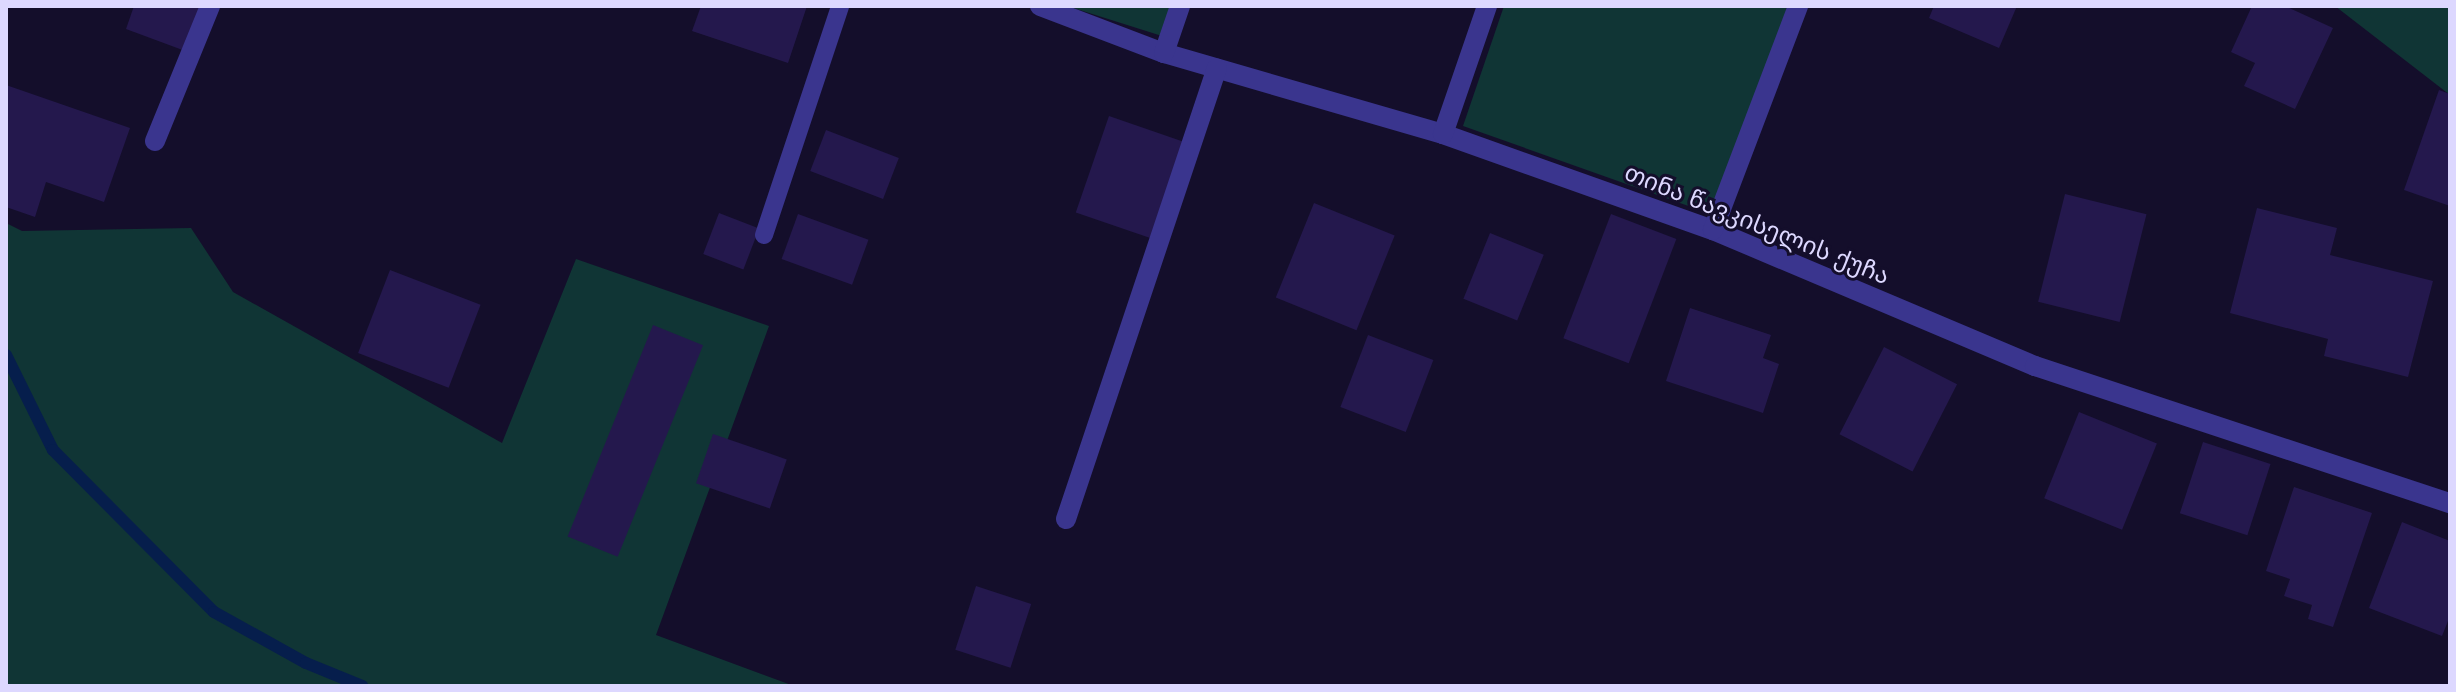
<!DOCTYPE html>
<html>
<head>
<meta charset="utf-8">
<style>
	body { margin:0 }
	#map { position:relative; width:2456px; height:692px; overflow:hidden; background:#140e2b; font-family:Helvetica,"Noto Sans Georgian",sans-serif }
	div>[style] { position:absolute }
	.green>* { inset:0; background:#103535 }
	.stream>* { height:12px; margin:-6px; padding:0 6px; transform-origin:6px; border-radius:6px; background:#061e4c }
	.building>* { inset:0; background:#24184d; transform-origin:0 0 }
	.service>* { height:18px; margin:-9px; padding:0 9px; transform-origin:9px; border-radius:9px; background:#3a358e }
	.minor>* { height:20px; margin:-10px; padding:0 10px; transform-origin:10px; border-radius:10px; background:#3a358e }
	span { translate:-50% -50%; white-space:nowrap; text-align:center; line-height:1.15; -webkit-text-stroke:6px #140e2b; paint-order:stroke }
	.street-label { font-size:24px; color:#ddd8ff }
	.frame { position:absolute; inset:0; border:8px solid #ddd8ff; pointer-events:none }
</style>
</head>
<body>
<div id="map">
	<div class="green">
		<i style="clip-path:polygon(1067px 6px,1173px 6px,1162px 36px)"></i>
		<i style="clip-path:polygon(1504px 6px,1780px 6px,1788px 9px,1711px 214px,1463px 126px)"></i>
		<i style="clip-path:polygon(2335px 6px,2450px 6px,2450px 95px)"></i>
		<i style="clip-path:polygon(6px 223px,22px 231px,191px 228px,233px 292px,502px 443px,576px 259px,769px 326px,656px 635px,794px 686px,6px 686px)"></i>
	</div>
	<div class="stream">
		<i style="left:6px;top:355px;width:106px;rotate:63.7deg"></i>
		<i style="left:53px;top:450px;width:228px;rotate:45.2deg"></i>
		<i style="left:214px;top:612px;width:105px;rotate:29deg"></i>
		<i style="left:306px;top:663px;width:61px;rotate:22.3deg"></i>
	</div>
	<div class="building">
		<i style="clip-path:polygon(134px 6px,205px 6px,188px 52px,126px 29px)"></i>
		<i style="clip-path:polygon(701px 6px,807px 6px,788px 63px,692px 31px)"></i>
		<i style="clip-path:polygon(1934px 6px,2017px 6px,1999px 48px,1929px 18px)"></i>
		<i style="clip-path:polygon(2252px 6px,2285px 6px,2333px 28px,2295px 109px,2244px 86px,2255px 63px,2231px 52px)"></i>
		<i style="clip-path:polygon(6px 85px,130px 128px,104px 202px,46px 182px,35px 217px,6px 207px)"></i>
		<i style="clip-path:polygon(2439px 90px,2450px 94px,2450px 206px,2404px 190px)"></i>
		<i style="left:1109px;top:116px;width:88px;height:102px;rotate:19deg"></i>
		<i style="left:826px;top:130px;width:78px;height:44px;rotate:21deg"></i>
		<i style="left:2065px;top:194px;width:84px;height:111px;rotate:14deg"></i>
		<i style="left:1314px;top:203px;width:87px;height:102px;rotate:22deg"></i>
		<i style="clip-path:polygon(2257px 208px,2337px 228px,2330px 255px,2433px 281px,2408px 377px,2324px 356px,2328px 339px,2230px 313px)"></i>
		<i style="left:719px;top:213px;width:43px;height:44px;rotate:21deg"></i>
		<i style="left:798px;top:214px;width:75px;height:48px;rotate:20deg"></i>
		<i style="left:1611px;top:214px;width:70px;height:133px;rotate:21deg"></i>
		<i style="left:1490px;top:233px;width:58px;height:71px;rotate:22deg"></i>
		<i style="left:390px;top:270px;width:97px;height:89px;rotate:21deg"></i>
		<i style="clip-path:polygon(1690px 308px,1771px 335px,1763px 358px,1779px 364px,1763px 413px,1666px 381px)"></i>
		<i style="left:653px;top:325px;width:54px;height:228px;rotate:22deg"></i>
		<i style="left:1368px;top:335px;width:70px;height:77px;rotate:21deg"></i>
		<i style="left:1884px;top:347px;width:82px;height:98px;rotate:27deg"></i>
		<i style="left:2079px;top:412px;width:84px;height:93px;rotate:22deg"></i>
		<i style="left:713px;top:434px;width:78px;height:52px;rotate:19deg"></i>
		<i style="left:2203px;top:442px;width:71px;height:75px;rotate:18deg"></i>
		<i style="clip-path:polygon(2294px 487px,2372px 513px,2333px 627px,2308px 619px,2312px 605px,2284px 596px,2290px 579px,2266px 571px)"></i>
		<i style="clip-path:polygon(2402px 522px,2450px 541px,2450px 616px,2442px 636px,2369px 608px)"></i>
		<i style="left:976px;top:586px;width:58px;height:67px;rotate:18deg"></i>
	</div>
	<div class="service">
		<i style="left:764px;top:235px;width:241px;rotate:-71.6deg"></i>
	</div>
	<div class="minor">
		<i style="left:1040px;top:6px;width:133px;rotate:20.8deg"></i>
		<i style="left:1164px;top:53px;width:291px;rotate:16.2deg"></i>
		<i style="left:1443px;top:134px;width:287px;rotate:19.6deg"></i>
		<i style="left:1713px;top:230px;width:350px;rotate:22.9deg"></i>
		<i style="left:2035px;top:366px;width:437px;rotate:18.3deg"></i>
		<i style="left:1164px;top:53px;width:50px;rotate:-71.2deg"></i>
		<i style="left:1443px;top:134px;width:135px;rotate:-71deg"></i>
		<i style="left:155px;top:141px;width:146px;rotate:-67.8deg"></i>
		<i style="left:1713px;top:230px;width:240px;rotate:-69.2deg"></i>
		<i style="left:1066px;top:519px;width:475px;rotate:-71.5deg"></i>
	</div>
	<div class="street-label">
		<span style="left:1757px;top:224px;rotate:22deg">თინა წავკისელის ქუჩა</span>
	</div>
	<div class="frame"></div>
</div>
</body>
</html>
